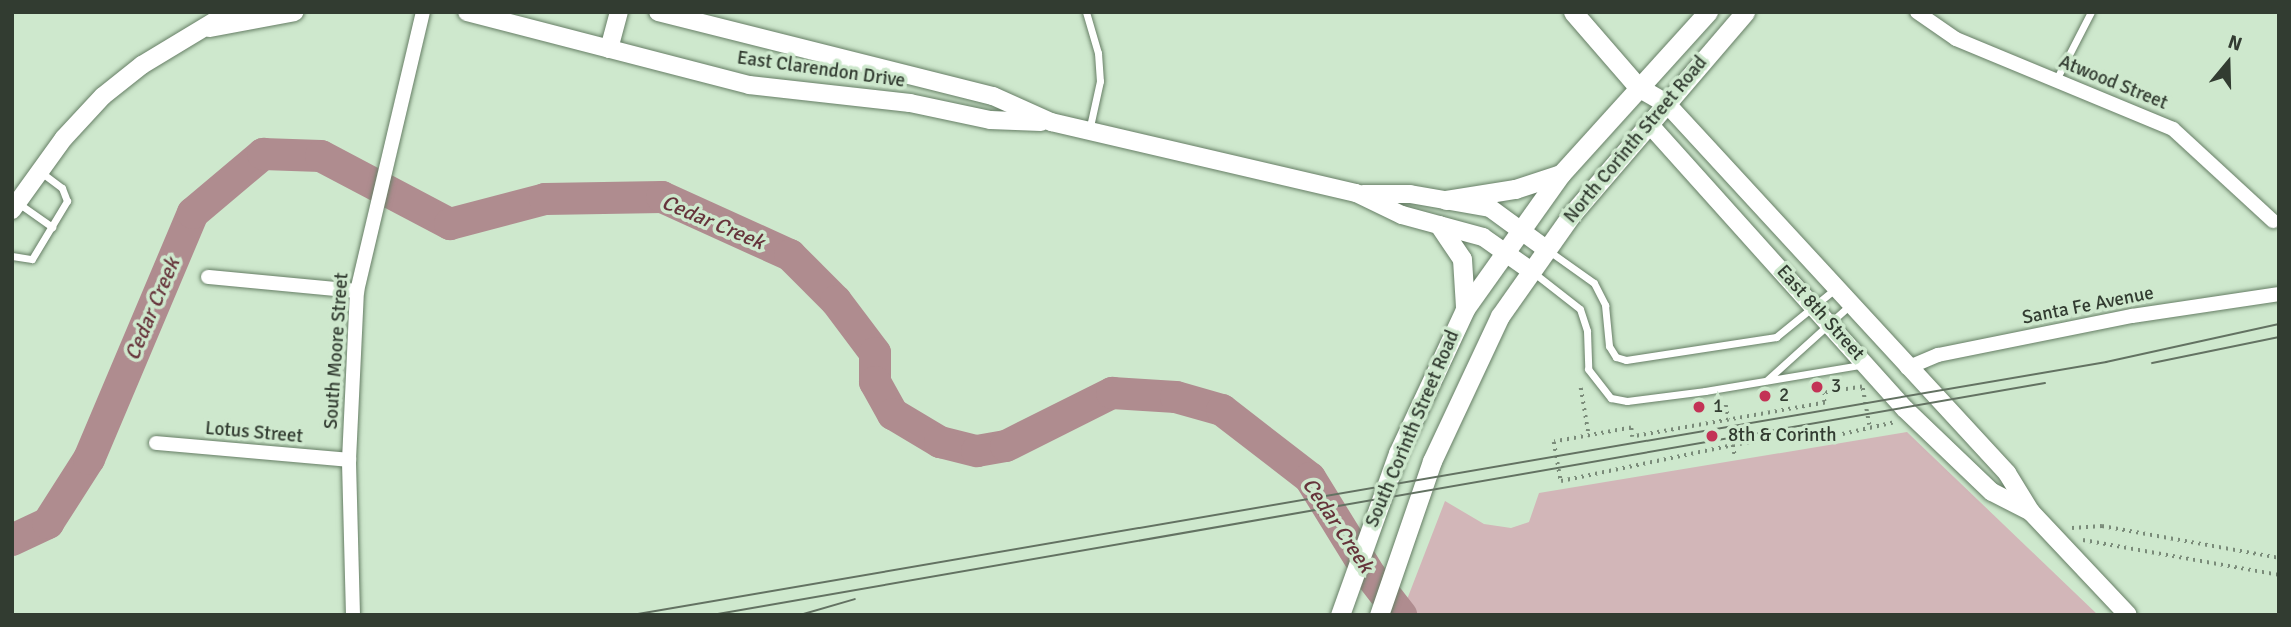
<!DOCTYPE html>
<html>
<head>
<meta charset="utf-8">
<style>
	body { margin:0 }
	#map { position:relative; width:2291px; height:627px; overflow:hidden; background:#cee8cd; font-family:Signika,sans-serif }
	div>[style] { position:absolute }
	.green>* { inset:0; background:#d2b6b8 }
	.river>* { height:32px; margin:-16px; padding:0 16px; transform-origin:16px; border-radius:16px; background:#af8c8f }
	.path>* { height:3.5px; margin-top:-1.75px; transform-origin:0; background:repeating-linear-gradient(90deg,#7a8b79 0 2px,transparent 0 7px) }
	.roads { filter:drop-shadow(0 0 2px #667e65) drop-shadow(0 0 2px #667e65) }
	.service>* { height:7px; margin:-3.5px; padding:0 3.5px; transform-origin:3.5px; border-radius:3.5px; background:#fff }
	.minor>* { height:14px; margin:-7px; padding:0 7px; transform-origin:7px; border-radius:7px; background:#fff }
	.tertiary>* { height:18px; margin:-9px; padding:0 9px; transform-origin:9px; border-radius:9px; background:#fff }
	.secondary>* { height:19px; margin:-9.5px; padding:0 9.5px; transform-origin:9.5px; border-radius:9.5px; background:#fff }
	.tram>* { height:2px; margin:-1px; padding:0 1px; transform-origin:1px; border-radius:1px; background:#637262 }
	.dots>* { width:19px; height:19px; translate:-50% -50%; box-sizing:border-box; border:4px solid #cee8cd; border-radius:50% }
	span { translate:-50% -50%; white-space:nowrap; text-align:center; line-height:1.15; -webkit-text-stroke:7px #cee8cd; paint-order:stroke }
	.street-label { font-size:19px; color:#323c31 }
	.poi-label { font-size:19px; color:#323c31 }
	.left { translate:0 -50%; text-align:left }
	.water-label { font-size:21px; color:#66343b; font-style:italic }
	.frame { position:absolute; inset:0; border:14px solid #323c31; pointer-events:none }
	.north { position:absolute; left:2193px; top:28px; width:70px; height:70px; -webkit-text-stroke:5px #cee8cd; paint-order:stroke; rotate:19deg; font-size:19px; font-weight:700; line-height:28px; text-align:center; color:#323c31 }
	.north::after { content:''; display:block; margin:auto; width:24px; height:32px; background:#323c31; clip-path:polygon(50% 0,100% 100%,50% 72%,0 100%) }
</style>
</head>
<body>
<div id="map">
	<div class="green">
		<i style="clip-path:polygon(1907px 432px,2098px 615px,1401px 615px,1445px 501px,1484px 524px,1511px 528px,1529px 522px,1539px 493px)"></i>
	</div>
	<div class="river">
		<i style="left:12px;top:540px;width:40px;rotate:-25deg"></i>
		<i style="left:48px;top:523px;width:76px;rotate:-57.4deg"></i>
		<i style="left:89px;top:459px;width:267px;rotate:-67.1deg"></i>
		<i style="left:193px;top:213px;width:92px;rotate:-40.1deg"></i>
		<i style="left:263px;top:154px;width:58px;rotate:2deg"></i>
		<i style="left:321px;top:156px;width:146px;rotate:27.8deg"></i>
		<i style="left:450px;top:224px;width:98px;rotate:-14.7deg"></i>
		<i style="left:545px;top:199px;width:117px;rotate:-1deg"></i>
		<i style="left:662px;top:197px;width:141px;rotate:24.4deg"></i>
		<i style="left:790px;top:255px;width:65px;rotate:45deg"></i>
		<i style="left:836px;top:301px;width:65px;rotate:53.1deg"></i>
		<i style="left:875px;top:353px;width:29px;rotate:90deg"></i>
		<i style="left:875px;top:382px;width:37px;rotate:61deg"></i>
		<i style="left:893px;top:414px;width:55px;rotate:30.8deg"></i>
		<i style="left:940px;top:442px;width:38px;rotate:14deg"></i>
		<i style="left:977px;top:451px;width:29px;rotate:-10deg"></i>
		<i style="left:1006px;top:446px;width:119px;rotate:-26.6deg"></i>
		<i style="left:1112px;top:393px;width:64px;rotate:3.6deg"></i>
		<i style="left:1176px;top:397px;width:48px;rotate:15.8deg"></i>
		<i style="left:1222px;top:410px;width:111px;rotate:37.7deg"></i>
		<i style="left:1310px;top:478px;width:114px;rotate:58.3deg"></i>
		<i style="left:1370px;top:575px;width:51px;rotate:52.2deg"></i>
	</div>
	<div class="path">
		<i style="left:1581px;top:388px;width:49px;rotate:80.5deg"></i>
		<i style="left:1726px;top:405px;width:15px;rotate:82deg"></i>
		<i style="left:1869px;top:425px;width:39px;rotate:-100deg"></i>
		<i style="left:1862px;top:387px;width:39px;rotate:171deg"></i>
		<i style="left:1823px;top:393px;width:10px;rotate:79deg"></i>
		<i style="left:1825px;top:403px;width:196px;rotate:170deg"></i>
		<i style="left:1632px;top:437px;width:9px;rotate:-96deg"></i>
		<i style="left:1631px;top:428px;width:78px;rotate:169.7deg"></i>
		<i style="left:1554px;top:442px;width:40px;rotate:80deg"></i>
		<i style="left:1561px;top:481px;width:176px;rotate:-11.8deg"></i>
		<i style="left:1733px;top:445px;width:96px;rotate:-9.6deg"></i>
		<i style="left:1828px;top:429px;width:8px;rotate:83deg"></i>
		<i style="left:1829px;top:437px;width:68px;rotate:-12.8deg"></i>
		<i style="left:1733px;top:445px;width:11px;rotate:80deg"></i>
		<i style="left:2072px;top:528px;width:30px;rotate:-4deg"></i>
		<i style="left:2102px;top:526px;width:180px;rotate:10.2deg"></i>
		<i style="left:2083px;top:540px;width:199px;rotate:10.1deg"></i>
	</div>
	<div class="roads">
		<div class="service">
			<i style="left:1086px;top:12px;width:43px;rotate:73.7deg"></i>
			<i style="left:1098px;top:53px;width:28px;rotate:86deg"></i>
			<i style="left:1100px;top:81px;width:51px;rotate:102.4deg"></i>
			<i style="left:2056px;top:80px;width:76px;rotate:-62.8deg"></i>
			<i style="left:18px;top:203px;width:42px;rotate:35.2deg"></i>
			<i style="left:1549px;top:251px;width:55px;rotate:35.4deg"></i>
			<i style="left:1594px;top:283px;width:25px;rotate:63deg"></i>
			<i style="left:1605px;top:305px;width:41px;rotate:84.4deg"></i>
			<i style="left:1609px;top:346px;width:13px;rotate:58deg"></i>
			<i style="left:1616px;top:357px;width:10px;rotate:17deg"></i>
			<i style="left:1626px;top:360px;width:152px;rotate:-8.7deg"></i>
			<i style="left:1776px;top:337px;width:76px;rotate:-39.1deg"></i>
			<i style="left:12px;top:256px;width:20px;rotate:9deg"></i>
			<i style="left:32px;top:259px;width:68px;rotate:-58.9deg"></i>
			<i style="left:67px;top:201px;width:14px;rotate:-111deg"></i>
			<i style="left:62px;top:188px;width:25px;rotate:-143deg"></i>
			<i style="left:1534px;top:273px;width:58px;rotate:38deg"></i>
			<i style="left:1580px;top:309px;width:23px;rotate:72deg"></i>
			<i style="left:1587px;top:331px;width:38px;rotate:88deg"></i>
			<i style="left:1588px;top:369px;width:37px;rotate:52deg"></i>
			<i style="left:1611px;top:398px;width:16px;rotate:11deg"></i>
			<i style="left:1627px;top:401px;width:79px;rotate:-7.3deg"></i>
			<i style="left:1705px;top:391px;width:158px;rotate:-9.5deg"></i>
			<i style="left:1767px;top:380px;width:112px;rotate:-42.1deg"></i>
		</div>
		<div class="minor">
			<i style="left:1917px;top:12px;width:47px;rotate:34.7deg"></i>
			<i style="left:1956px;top:39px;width:235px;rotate:22.5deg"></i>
			<i style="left:2173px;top:129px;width:136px;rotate:42.6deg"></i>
			<i style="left:208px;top:277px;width:150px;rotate:5.4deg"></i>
			<i style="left:1907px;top:368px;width:34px;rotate:-23deg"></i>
			<i style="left:1938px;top:355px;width:198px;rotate:-11.4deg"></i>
			<i style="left:2132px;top:316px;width:149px;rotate:-8.5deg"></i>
			<i style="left:156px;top:443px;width:194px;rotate:5deg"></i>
			<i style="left:353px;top:615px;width:155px;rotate:-91.5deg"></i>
			<i style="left:349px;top:460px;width:169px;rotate:-87.3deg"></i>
			<i style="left:357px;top:291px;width:287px;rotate:-76.7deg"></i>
		</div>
		<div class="tertiary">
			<i style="left:467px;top:12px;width:291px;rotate:14.5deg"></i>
			<i style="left:749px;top:85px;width:162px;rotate:6.4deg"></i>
			<i style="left:910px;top:103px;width:82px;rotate:12deg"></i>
			<i style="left:990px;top:120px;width:51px;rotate:2.2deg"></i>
			<i style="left:658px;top:12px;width:345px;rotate:14.1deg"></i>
			<i style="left:993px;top:96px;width:64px;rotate:24.1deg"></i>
			<i style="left:1051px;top:122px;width:313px;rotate:13.1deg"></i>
			<i style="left:1356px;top:193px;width:51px;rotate:25.6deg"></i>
			<i style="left:1402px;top:215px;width:84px;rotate:15.2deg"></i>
			<i style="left:1483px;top:237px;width:57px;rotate:35.1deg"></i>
			<i style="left:210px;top:28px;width:86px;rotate:-10.7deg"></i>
			<i style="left:609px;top:49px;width:38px;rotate:-75deg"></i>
			<i style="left:1667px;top:104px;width:502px;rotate:47.34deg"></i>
			<i style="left:2007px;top:473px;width:46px;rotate:58.4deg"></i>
			<i style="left:2031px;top:512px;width:141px;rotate:46.7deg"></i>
			<i style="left:1650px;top:125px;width:382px;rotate:48.1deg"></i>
			<i style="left:1905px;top:409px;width:120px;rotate:43.7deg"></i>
			<i style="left:1992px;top:492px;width:44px;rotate:27.1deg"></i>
			<i style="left:1363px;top:194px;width:47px"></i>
			<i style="left:1410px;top:194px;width:81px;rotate:9.9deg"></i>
			<i style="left:1490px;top:208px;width:69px;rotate:36.2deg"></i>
			<i style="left:12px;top:210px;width:89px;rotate:-54.2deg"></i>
			<i style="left:64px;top:138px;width:57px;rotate:-47.1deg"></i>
			<i style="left:103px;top:96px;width:50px;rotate:-38.5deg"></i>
			<i style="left:142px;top:65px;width:103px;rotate:-31.1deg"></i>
		</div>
		<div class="secondary">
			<i style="left:1573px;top:12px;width:99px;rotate:49.1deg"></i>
			<i style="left:1638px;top:87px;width:34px;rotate:30deg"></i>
			<i style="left:1446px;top:200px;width:70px;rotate:-9.1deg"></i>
			<i style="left:1515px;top:189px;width:48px;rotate:-18.1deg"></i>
			<i style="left:1439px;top:225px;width:41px;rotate:55.9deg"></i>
			<i style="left:1462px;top:259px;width:48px;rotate:86.4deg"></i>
			<i style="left:1340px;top:615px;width:172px;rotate:-70.3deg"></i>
			<i style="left:1398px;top:453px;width:159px;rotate:-65deg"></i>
			<i style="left:1465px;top:309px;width:166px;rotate:-54.6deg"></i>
			<i style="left:1561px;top:174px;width:219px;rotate:-47.8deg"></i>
			<i style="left:1379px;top:615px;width:163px;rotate:-71deg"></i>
			<i style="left:1432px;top:461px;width:160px;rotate:-64.9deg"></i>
			<i style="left:1500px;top:316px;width:125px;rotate:-54.8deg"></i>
			<i style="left:1572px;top:214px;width:266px;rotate:-49.4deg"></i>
		</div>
	</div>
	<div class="tram">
		<i style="left:2152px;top:363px;width:130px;rotate:-11.6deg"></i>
		<i style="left:632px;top:615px;width:1496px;rotate:-9.74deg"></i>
		<i style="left:2106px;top:362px;width:177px;rotate:-12.4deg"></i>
		<i style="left:712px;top:615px;width:1353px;rotate:-9.87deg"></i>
		<i style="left:800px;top:615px;width:57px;rotate:-16.2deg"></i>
	</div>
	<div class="dots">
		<i style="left:1817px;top:387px;background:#c33356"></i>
		<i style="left:1765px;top:396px;background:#c33356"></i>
		<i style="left:1699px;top:407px;background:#c33356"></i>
		<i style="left:1712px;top:436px;background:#c33356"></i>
	</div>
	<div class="street-label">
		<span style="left:821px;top:70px;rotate:8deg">East Clarendon Drive</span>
		<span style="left:2113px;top:83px;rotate:22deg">Atwood Street</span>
		<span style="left:1636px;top:140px;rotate:-50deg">North Corinth Street Road</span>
		<span style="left:2088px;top:306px;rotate:-11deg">Santa Fe Avenue</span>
		<span style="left:1820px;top:313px;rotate:48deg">East 8th Street</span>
		<span style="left:337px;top:351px;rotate:-86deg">South Moore Street</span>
		<span style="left:1413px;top:429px;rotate:-67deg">South Corinth Street Road</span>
		<span style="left:254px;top:433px;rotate:5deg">Lotus Street</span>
	</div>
	<div class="poi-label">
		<span class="left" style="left:1831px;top:387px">3</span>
		<span class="left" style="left:1779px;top:396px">2</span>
		<span class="left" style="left:1713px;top:407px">1</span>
		<span class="left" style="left:1728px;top:436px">8th &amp; Corinth</span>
	</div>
	<div class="water-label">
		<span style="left:713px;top:222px;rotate:23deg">Cedar Creek</span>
		<span style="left:152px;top:309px;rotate:-67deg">Cedar Creek</span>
		<span style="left:1338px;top:525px;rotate:56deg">Cedar Creek</span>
	</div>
	<div class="frame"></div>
	<div class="north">N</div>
</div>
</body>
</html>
